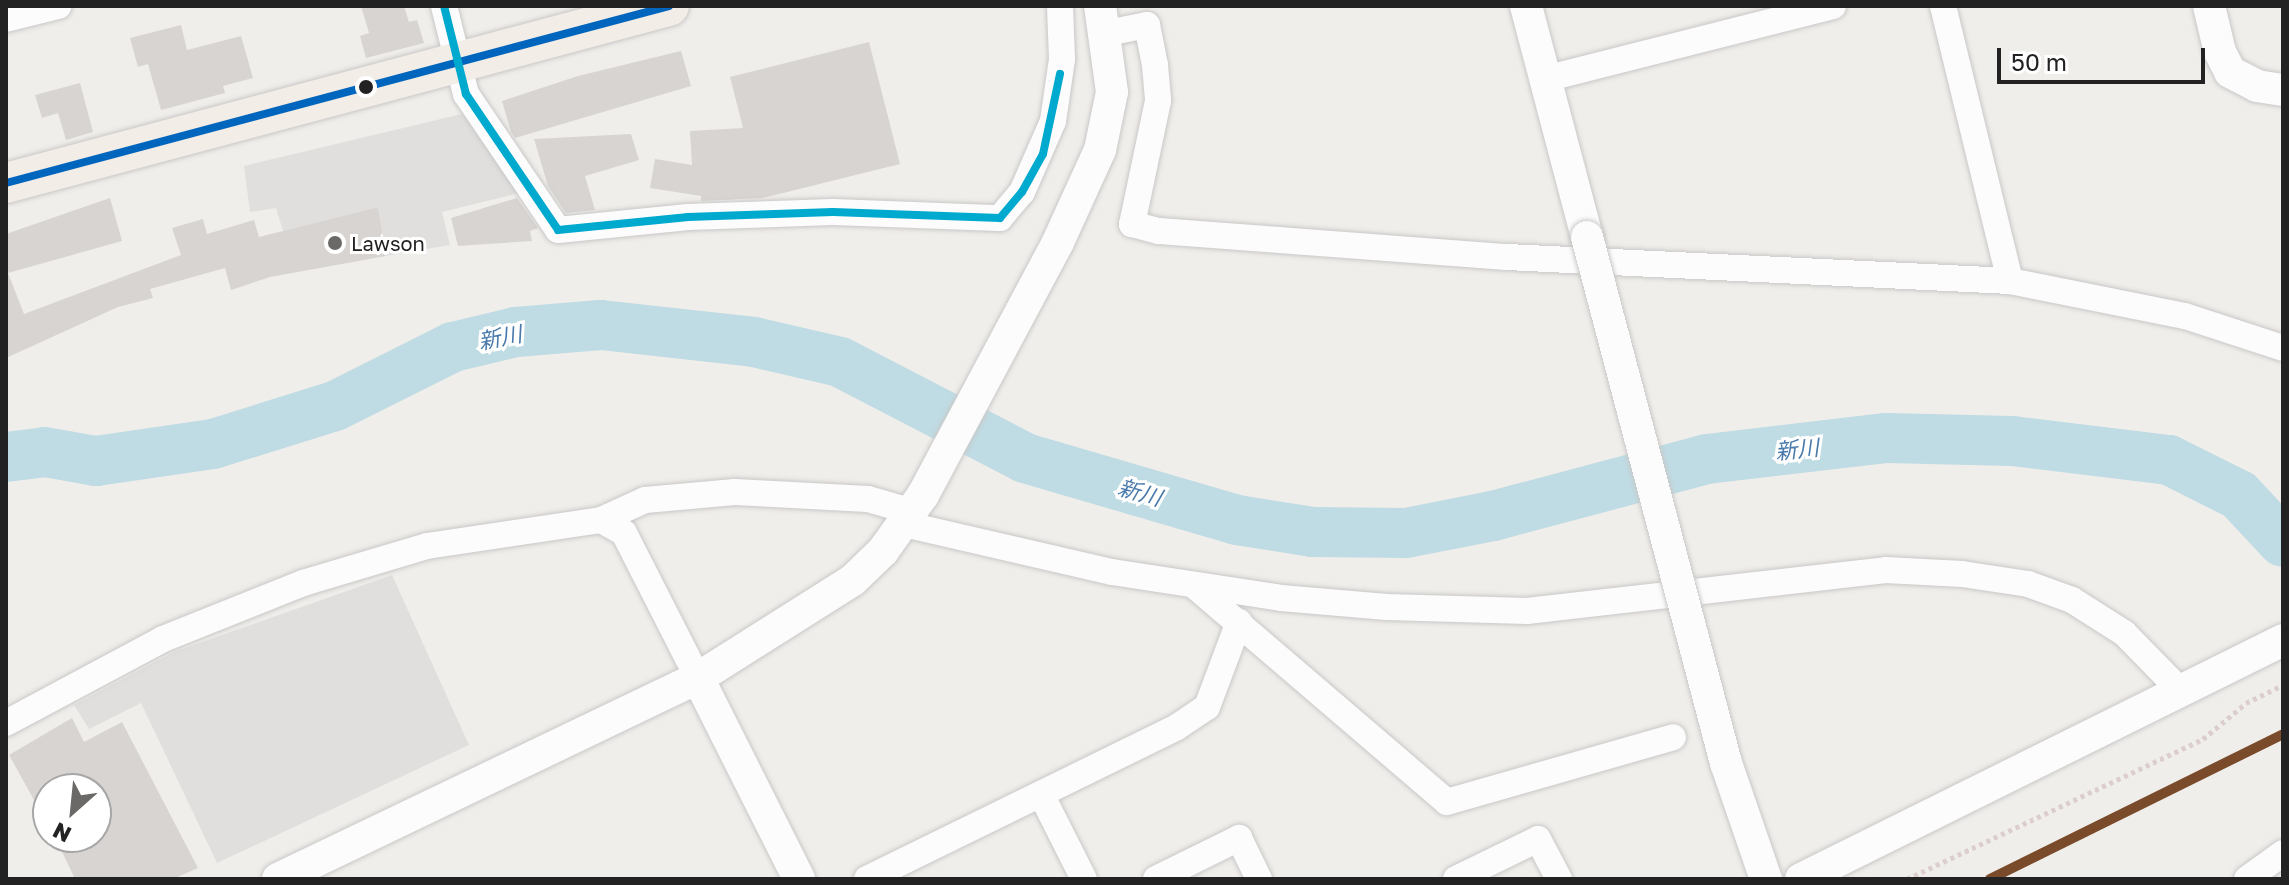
<!DOCTYPE html>
<html>
<head>
<meta charset="utf-8">
<style>
	body { margin:0 }
	#map { position:relative; width:2289px; height:885px; overflow:hidden; background:#f0eeeb; font-family:"Golos Text","Noto Sans JP",sans-serif }
	div>[style] { position:absolute }
	.parking>* { inset:0; background:#e0dfde }
	.river>* { height:50px; margin:-25px; padding:0 25px; transform-origin:25px; border-radius:25px; background:#bfdbe3 }
	.building>* { inset:0; background:#d7d4d2 }
	.path>* { height:5px; margin-top:-2.5px; transform-origin:0; background:repeating-linear-gradient(90deg,#dccecd 0 4px,transparent 0 8px) }
	.roads { filter:drop-shadow(0 0 2px #c9c8c7) drop-shadow(0 0 2px #c9c8c7) }
	.minor>* { height:26px; margin:-13px; padding:0 13px; transform-origin:13px; border-radius:13px; background:#fdfcfc }
	.tertiary>* { height:32px; margin:-16px; padding:0 16px; transform-origin:16px; border-radius:16px; background:#fdfcfc }
	.primary>* { height:40px; margin:-20px; padding:0 20px; transform-origin:20px; border-radius:20px; background:#f3ede7 }
	.bridges { filter:drop-shadow(0 0 2px #c9c8c7) drop-shadow(0 0 2px #c9c8c7) }
	.tertiary-bridge>* { height:32px; margin:-16px; padding:0 16px; transform-origin:16px; border-radius:16px; background:#fdfcfc }
	.bus-1>* { height:8px; margin:-4px; padding:0 4px; transform-origin:4px; border-radius:4px; background:#0065bd }
	.bus-2>* { height:8px; margin:-4px; padding:0 4px; transform-origin:4px; border-radius:4px; background:#00a9ce }
	.rail-1>* { height:10px; margin:-5px; padding:0 5px; transform-origin:5px; border-radius:5px; background:#7a4b2a }
	.dots>* { width:22px; height:22px; translate:-50% -50%; box-sizing:border-box; border:4px solid #fff; border-radius:50% }
	span { translate:-50% -50%; white-space:nowrap; text-align:center; line-height:1.15; -webkit-text-stroke:6px #fff; paint-order:stroke }
	.poi-label { font-size:20px; color:#222 }
	.left { translate:0 -50%; text-align:left }
	.water-label { font-size:22px; color:#4a7aab; font-style:italic }
	.frame { position:absolute; inset:0; border:8px solid #222; pointer-events:none }
	.north { position:absolute; left:32px; top:773px; width:80px; height:80px; box-sizing:border-box; background:#fff; border:2px solid #a7a7a7; border-radius:50%; rotate:207deg; font-size:22px; font-weight:700; line-height:32px; text-align:center; color:#222 }
	.north::after { content:''; display:block; margin:auto; width:28px; height:36px; background:#6a6968; clip-path:polygon(50% 0,100% 100%,50% 72%,0 100%) }
	.scale { position:absolute; left:1997px; top:48px; width:208px; height:36px; box-sizing:border-box; border:4px solid #222; border-top:0; padding-left:10px; font-size:24px; line-height:28px; white-space:nowrap; color:#222; -webkit-text-stroke:6px #fff; paint-order:stroke }
</style>
</head>
<body>
<div id="map">
	<div class="parking">
		<i style="clip-path:polygon(462px 114px,523px 192px,442px 212px,450px 245px,386px 256px,378px 207px,283px 231px,276px 208px,250px 212px,244px 166px)"></i>
		<i style="clip-path:polygon(392px 575px,469px 745px,217px 863px,141px 703px,89px 729px,74px 705px,174px 652px)"></i>
	</div>
	<div class="river">
		<i style="left:6px;top:457px;width:39px;rotate:-7deg"></i>
		<i style="left:45px;top:452px;width:52px;rotate:10deg"></i>
		<i style="left:96px;top:461px;width:118px;rotate:-8.3deg"></i>
		<i style="left:213px;top:444px;width:128px;rotate:-17.3deg"></i>
		<i style="left:335px;top:406px;width:132px;rotate:-26.6deg"></i>
		<i style="left:453px;top:347px;width:65px;rotate:-13.4deg"></i>
		<i style="left:516px;top:332px;width:85px;rotate:-4.7deg"></i>
		<i style="left:601px;top:325px;width:154px;rotate:6.3deg"></i>
		<i style="left:754px;top:342px;width:88px;rotate:13.1deg"></i>
		<i style="left:840px;top:362px;width:208px;rotate:27.4deg"></i>
		<i style="left:1025px;top:458px;width:221px;rotate:16.3deg"></i>
		<i style="left:1237px;top:520px;width:77px;rotate:9deg"></i>
		<i style="left:1313px;top:532px;width:93px;rotate:0.6deg"></i>
		<i style="left:1406px;top:533px;width:89px;rotate:-11.1deg"></i>
		<i style="left:1493px;top:516px;width:221px;rotate:-14.9deg"></i>
		<i style="left:1707px;top:459px;width:181px;rotate:-6.7deg"></i>
		<i style="left:1887px;top:438px;width:125px;rotate:1.4deg"></i>
		<i style="left:2012px;top:441px;width:158px;rotate:6.9deg"></i>
		<i style="left:2169px;top:460px;width:78px;rotate:26.6deg"></i>
		<i style="left:2239px;top:495px;width:64px;rotate:46.9deg"></i>
	</div>
	<div class="building">
		<i style="clip-path:polygon(361px 6px,404px 6px,409px 22px,417px 20px,424px 43px,366px 58px,360px 36px,369px 33px)"></i>
		<i style="clip-path:polygon(181px 25px,187px 50px,241px 36px,253px 78px,223px 86px,225px 93px,161px 110px,148px 64px,138px 67px,130px 38px)"></i>
		<i style="clip-path:polygon(869px 42px,900px 164px,763px 198px,701px 201px,701px 196px,650px 188px,655px 159px,692px 165px,690px 131px,743px 128px,730px 77px)"></i>
		<i style="clip-path:polygon(681px 51px,691px 86px,515px 138px,511px 132px,502px 101px,578px 76px)"></i>
		<i style="clip-path:polygon(80px 83px,93px 132px,66px 140px,58px 113px,42px 118px,35px 95px)"></i>
		<i style="clip-path:polygon(631px 134px,639px 160px,585px 176px,595px 210px,566px 213px,548px 186px,534px 139px)"></i>
		<i style="clip-path:polygon(110px 198px,122px 241px,8px 273px,24px 314px,181px 255px,172px 228px,203px 219px,207px 234px,254px 220px,259px 237px,378px 207px,386px 256px,270px 277px,231px 290px,225px 268px,150px 289px,153px 298px,118px 307px,6px 358px,6px 234px)"></i>
		<i style="clip-path:polygon(517px 198px,538px 228px,530px 231px,532px 241px,458px 246px,451px 218px)"></i>
		<i style="clip-path:polygon(72px 718px,84px 742px,122px 722px,198px 868px,173px 879px,75px 879px,55px 837px,96px 837px,96px 789px,48px 789px,48px 825px,9px 755px)"></i>
	</div>
	<div class="path">
		<i style="left:1907px;top:879px;width:327px;rotate:-25.3deg"></i>
		<i style="left:2203px;top:739px;width:56px;rotate:-39.9deg"></i>
		<i style="left:2246px;top:703px;width:41px;rotate:-25.9deg"></i>
	</div>
	<div class="roads">
		<div class="minor">
			<i style="left:444px;top:6px;width:91px;rotate:76deg"></i>
			<i style="left:466px;top:94px;width:164px;rotate:55.9deg"></i>
			<i style="left:558px;top:230px;width:131px;rotate:-5.7deg"></i>
			<i style="left:688px;top:217px;width:145px;rotate:-2deg"></i>
			<i style="left:833px;top:212px;width:167px;rotate:2.1deg"></i>
			<i style="left:1000px;top:218px;width:34px;rotate:-50deg"></i>
			<i style="left:1022px;top:192px;width:77px;rotate:-66.4deg"></i>
			<i style="left:1053px;top:121px;width:63px;rotate:-81.7deg"></i>
			<i style="left:1062px;top:59px;width:53px;rotate:-92.2deg"></i>
			<i style="left:1943px;top:6px;width:283px;rotate:76.3deg"></i>
			<i style="left:6px;top:19px;width:54px;rotate:-14deg"></i>
			<i style="left:1107px;top:33px;width:41px;rotate:-11.3deg"></i>
			<i style="left:1147px;top:25px;width:41px;rotate:78.7deg"></i>
			<i style="left:1155px;top:65px;width:36px;rotate:85deg"></i>
			<i style="left:1158px;top:101px;width:126px;rotate:101.9deg"></i>
			<i style="left:1132px;top:224px;width:28px;rotate:15deg"></i>
			<i style="left:1159px;top:231px;width:349px;rotate:4.3deg"></i>
			<i style="left:1507px;top:257px;width:504px;rotate:2.73deg"></i>
			<i style="left:2010px;top:281px;width:178px;rotate:11.3deg"></i>
			<i style="left:2185px;top:316px;width:103px;rotate:18.1deg"></i>
			<i style="left:1545px;top:79px;width:297px;rotate:-14.2deg"></i>
			<i style="left:601px;top:520px;width:48px;rotate:-24.4deg"></i>
			<i style="left:645px;top:500px;width:90px;rotate:-5.1deg"></i>
			<i style="left:735px;top:492px;width:133px;rotate:3deg"></i>
			<i style="left:868px;top:499px;width:47px;rotate:16.1deg"></i>
			<i style="left:904px;top:524px;width:213px;rotate:13deg"></i>
			<i style="left:1112px;top:572px;width:171px;rotate:8.7deg"></i>
			<i style="left:1281px;top:598px;width:106px;rotate:4.9deg"></i>
			<i style="left:1387px;top:607px;width:140px;rotate:1.6deg"></i>
			<i style="left:1527px;top:611px;width:361px;rotate:-6.5deg"></i>
			<i style="left:1886px;top:570px;width:76px;rotate:3deg"></i>
			<i style="left:1962px;top:574px;width:67px;rotate:8.6deg"></i>
			<i style="left:2028px;top:584px;width:47px;rotate:20deg"></i>
			<i style="left:2072px;top:600px;width:62px;rotate:32.4deg"></i>
			<i style="left:2124px;top:633px;width:81px;rotate:45.5deg"></i>
			<i style="left:1196px;top:587px;width:330px;rotate:40.6deg"></i>
			<i style="left:1447px;top:802px;width:235px;rotate:-16deg"></i>
			<i style="left:6px;top:723px;width:178px;rotate:-28.1deg"></i>
			<i style="left:163px;top:639px;width:151px;rotate:-21.8deg"></i>
			<i style="left:303px;top:583px;width:129px;rotate:-16.6deg"></i>
			<i style="left:427px;top:546px;width:176px;rotate:-8.5deg"></i>
			<i style="left:601px;top:520px;width:26px;rotate:29deg"></i>
			<i style="left:624px;top:533px;width:163px;rotate:63deg"></i>
			<i style="left:1041px;top:794px;width:95px;rotate:63.2deg"></i>
			<i style="left:867px;top:879px;width:345px;rotate:-26.1deg"></i>
			<i style="left:1177px;top:727px;width:36px;rotate:-34deg"></i>
			<i style="left:1207px;top:707px;width:91px;rotate:-69.4deg"></i>
			<i style="left:1156px;top:879px;width:93px;rotate:-26.3deg"></i>
			<i style="left:1239px;top:838px;width:46px;rotate:64deg"></i>
			<i style="left:1456px;top:879px;width:91px;rotate:-26deg"></i>
			<i style="left:1538px;top:839px;width:45px;rotate:62.3deg"></i>
			<i style="left:2247px;top:879px;width:44px;rotate:-35.8deg"></i>
		</div>
		<div class="tertiary">
			<i style="left:1526px;top:6px;width:239px;rotate:75.2deg"></i>
			<i style="left:2209px;top:6px;width:47px;rotate:76.6deg"></i>
			<i style="left:2220px;top:52px;width:22px;rotate:63deg"></i>
			<i style="left:2230px;top:72px;width:30px;rotate:27deg"></i>
			<i style="left:2257px;top:86px;width:26px;rotate:9deg"></i>
			<i style="left:698px;top:678px;width:225px;rotate:63.3deg"></i>
			<i style="left:278px;top:879px;width:466px;rotate:-25.6deg"></i>
			<i style="left:698px;top:678px;width:183px;rotate:-32.3deg"></i>
			<i style="left:853px;top:580px;width:42px;rotate:-44deg"></i>
			<i style="left:883px;top:551px;width:69px;rotate:-54.5deg"></i>
			<i style="left:923px;top:495px;width:287px;rotate:-61.9deg"></i>
			<i style="left:1058px;top:242px;width:101px;rotate:-65.5deg"></i>
			<i style="left:1100px;top:150px;width:59px;rotate:-78.3deg"></i>
			<i style="left:1112px;top:92px;width:87px;rotate:-97.9deg"></i>
			<i style="left:1801px;top:879px;width:538px;rotate:-26.37deg"></i>
		</div>
		<div class="primary">
			<i style="left:6px;top:183px;width:686px;rotate:-14.95deg"></i>
		</div>
	</div>
	<div class="bridges">
		<div class="tertiary-bridge">
			<i style="left:1587px;top:237px;width:544px;rotate:75.2deg"></i>
			<i style="left:1726px;top:763px;width:123px;rotate:71deg"></i>
		</div>
	</div>
	<div class="bus-1">
		<i style="left:6px;top:183px;width:686px;rotate:-14.95deg"></i>
	</div>
	<div class="bus-2">
		<i style="left:444px;top:6px;width:91px;rotate:76deg"></i>
		<i style="left:466px;top:94px;width:164px;rotate:55.9deg"></i>
		<i style="left:558px;top:230px;width:131px;rotate:-5.7deg"></i>
		<i style="left:688px;top:217px;width:145px;rotate:-2deg"></i>
		<i style="left:833px;top:212px;width:167px;rotate:2.1deg"></i>
		<i style="left:1000px;top:218px;width:34px;rotate:-50deg"></i>
		<i style="left:1022px;top:192px;width:43px;rotate:-61.1deg"></i>
		<i style="left:1043px;top:154px;width:82px;rotate:-78deg"></i>
	</div>
	<div class="rail-1">
		<i style="left:1990px;top:879px;width:327px;rotate:-26.3deg"></i>
	</div>
	<div class="dots">
		<i style="left:366px;top:87px;background:#222"></i>
		<i style="left:335px;top:243px;background:#6a6968"></i>
	</div>
	<div class="poi-label">
		<span class="left" style="left:351px;top:243px">Lawson</span>
	</div>
	<div class="water-label">
		<span style="left:500px;top:337px;rotate:-11deg">新川</span>
		<span style="left:1797px;top:449px;rotate:-6deg">新川</span>
		<span style="left:1140px;top:492px;rotate:16deg">新川</span>
	</div>
	<div class="frame"></div>
	<div class="north">N</div>
	<div class="scale">50 m</div>
</div>
</body>
</html>
